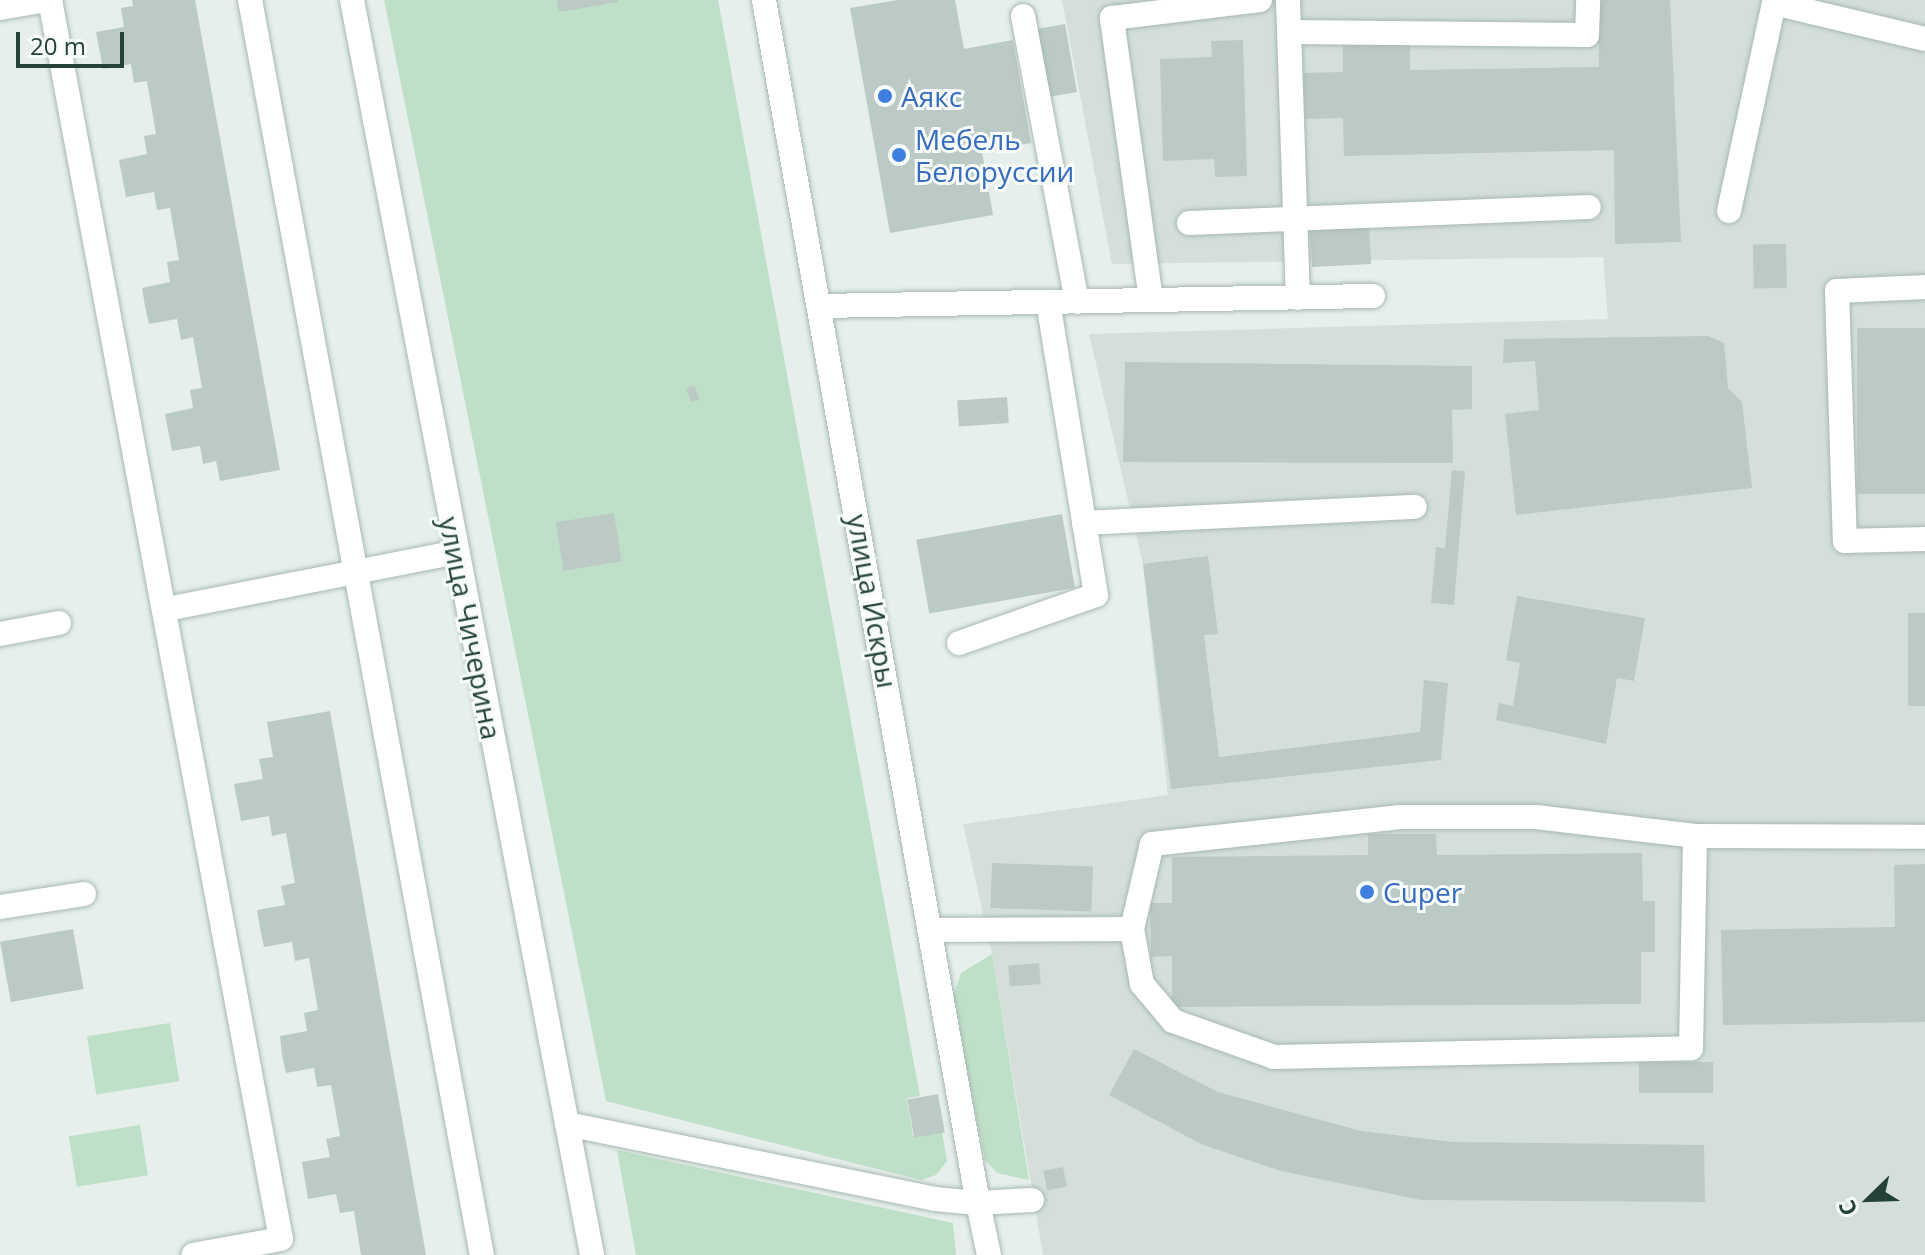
<!DOCTYPE html>
<html>
<head>
<meta charset="utf-8">
<style>
	body { margin:0 }
	#map { position:relative; width:1925px; height:1255px; overflow:hidden; background:#e6efeb; font-family:"Open Sans",sans-serif }
	div>[style] { position:absolute }
	.built>* { inset:0; background:#d4dfda }
	.green>* { inset:0; background:#bfe0c8; transform-origin:0 0 }
	.building>* { inset:0; background:#bbcac4; transform-origin:0 0 }
	.roads { filter:drop-shadow(0 0 2px #a8b8b2) drop-shadow(0 0 2px #a8b8b2) }
	.minor>* { height:24px; margin:-12px; padding:0 12px; transform-origin:12px; border-radius:12px; background:#fff }
	.dots>* { width:22px; height:22px; translate:-50% -50%; box-sizing:border-box; border:4px solid #f7fbf9; border-radius:50% }
	span { translate:-50% -50%; white-space:nowrap; text-align:center; line-height:1.15; -webkit-text-stroke:6px #f7fbf9; paint-order:stroke }
	.shop-label { font-size:28px; color:#366cbe }
	.left { translate:0 -50%; text-align:left }
	.street-label { font-size:28px; color:#24423a }
	.north { position:absolute; left:1829px; top:1159px; width:80px; height:80px; -webkit-text-stroke:6px #f7fbf9; paint-order:stroke; rotate:247deg; font-size:22px; font-weight:700; line-height:32px; text-align:center; color:#24423a }
	.north::after { content:''; display:block; margin:auto; width:28px; height:36px; background:#24423a; clip-path:polygon(50% 0,100% 100%,50% 72%,0 100%) }
	.scale { position:absolute; left:16px; top:32px; width:108px; height:36px; box-sizing:border-box; border:4px solid #24423a; border-top:0; padding-left:10px; font-size:24px; line-height:28px; white-space:nowrap; color:#24423a; -webkit-text-stroke:6px #f7fbf9; paint-order:stroke }
</style>
</head>
<body>
<div id="map">
	<div class="built">
		<i style="clip-path:polygon(1062px 0,1925px 0,1925px 1255px,1043px 1255px,992px 954px,963px 824px,1168px 795px,1143px 564px,1089px 334px,1608px 319px,1603px 257px,1112px 264px)"></i>
	</div>
	<div class="green">
		<i style="clip-path:polygon(384px 0,718px 0,920px 1096px,907px 1098px,913px 1136px,942px 1132px,947px 1161px,936px 1175px,921px 1180px,606px 1101px)"></i>
		<i style="clip-path:polygon(992px 954px,1029px 1180px,997px 1173px,985px 1160px,952px 1000px,961px 973px)"></i>
		<i style="left:170px;top:1023px;width:59px;height:84px;rotate:81deg"></i>
		<i style="left:140px;top:1125px;width:51px;height:72px;rotate:81deg"></i>
		<i style="clip-path:polygon(617px 1150px,953px 1223px,956px 1255px,636px 1255px)"></i>
	</div>
	<div class="building">
		<i style="clip-path:polygon(132px 0,195px 0,280px 470px,220px 481px,216px 461px,203px 464px,200px 446px,172px 451px,165px 414px,193px 408px,190px 390px,202px 388px,193px 337px,181px 340px,177px 319px,149px 324px,145px 306px,142px 288px,170px 282px,167px 262px,179px 260px,170px 208px,157px 210px,154px 192px,126px 197px,119px 160px,147px 154px,144px 136px,156px 134px,147px 81px,134px 83px,131px 64px,103px 69px,96px 32px,124px 27px,121px 8px,133px 6px)"></i>
		<i style="clip-path:polygon(557px 0,618px 0,618px 2px,559px 12px)"></i>
		<i style="clip-path:polygon(898px 0,955px 0,964px 49px,1013px 40px,1031px 143px,982px 152px,993px 215px,890px 233px,850px 8px)"></i>
		<i style="clip-path:polygon(1598px 0,1670px 0,1681px 242px,1615px 244px,1614px 150px,1344px 156px,1343px 118px,1305px 119px,1303px 73px,1343px 72px,1343px 45px,1410px 43px,1410px 70px,1599px 67px)"></i>
		<i style="left:1065px;top:24px;width:69px;height:31px;rotate:80deg"></i>
		<i style="clip-path:polygon(1243px 40px,1247px 176px,1215px 177px,1214px 159px,1163px 161px,1160px 59px,1212px 57px,1211px 41px)"></i>
		<i style="left:1369px;top:225px;width:39px;height:59px;rotate:87deg"></i>
		<i style="left:1786px;top:244px;width:44px;height:33px;rotate:89deg"></i>
		<i style="left:1925px;top:328px;width:166px;height:68px;rotate:90deg"></i>
		<i style="clip-path:polygon(1708px 336px,1724px 343px,1728px 388px,1742px 402px,1752px 488px,1516px 515px,1505px 414px,1539px 410px,1535px 361px,1503px 363px,1504px 339px)"></i>
		<i style="clip-path:polygon(1125px 362px,1472px 366px,1472px 409px,1452px 410px,1453px 463px,1123px 462px)"></i>
		<i style="left:694px;top:385px;width:15px;height:9px;rotate:67deg"></i>
		<i style="left:1007px;top:397px;width:26px;height:50px;rotate:86deg"></i>
		<i style="clip-path:polygon(1452px 470px,1465px 471px,1454px 605px,1431px 603px,1436px 547px,1445px 548px)"></i>
		<i style="left:614px;top:513px;width:49px;height:59px;rotate:81deg"></i>
		<i style="left:1062px;top:514px;width:75px;height:148px;rotate:80deg"></i>
		<i style="clip-path:polygon(1208px 556px,1218px 634px,1204px 635px,1219px 757px,1420px 732px,1424px 680px,1448px 683px,1441px 760px,1171px 789px,1143px 564px)"></i>
		<i style="clip-path:polygon(1517px 596px,1645px 618px,1634px 681px,1617px 678px,1606px 744px,1496px 720px,1499px 703px,1513px 706px,1520px 663px,1506px 660px)"></i>
		<i style="left:1908px;top:613px;width:17px;height:93px"></i>
		<i style="clip-path:polygon(330px 711px,426px 1255px,361px 1255px,354px 1211px,340px 1213px,336px 1194px,308px 1199px,302px 1162px,330px 1157px,326px 1139px,340px 1136px,331px 1085px,317px 1087px,314px 1068px,286px 1073px,282px 1055px,280px 1036px,307px 1031px,304px 1013px,318px 1010px,309px 958px,295px 961px,292px 942px,264px 947px,260px 928px,257px 910px,285px 905px,281px 886px,295px 883px,286px 833px,272px 836px,269px 816px,241px 821px,234px 784px,263px 779px,259px 759px,273px 757px,267px 722px)"></i>
		<i style="clip-path:polygon(1368px 834px,1436px 834px,1437px 855px,1642px 853px,1643px 901px,1655px 901px,1655px 952px,1641px 952px,1641px 1004px,1172px 1007px,1172px 956px,1151px 957px,1150px 903px,1172px 903px,1172px 857px,1368px 855px)"></i>
		<i style="left:992px;top:863px;width:101px;height:45px;rotate:2deg"></i>
		<i style="clip-path:polygon(1925px 864px,1925px 1022px,1723px 1025px,1721px 930px,1895px 927px,1894px 865px)"></i>
		<i style="left:73px;top:929px;width:61px;height:74px;rotate:80deg"></i>
		<i style="left:1039px;top:963px;width:21px;height:31px;rotate:85deg"></i>
		<i style="clip-path:polygon(1134px 1049px,1218px 1092px,1361px 1131px,1453px 1142px,1704px 1145px,1705px 1202px,1421px 1200px,1281px 1171px,1201px 1144px,1109px 1095px)"></i>
		<i style="left:1713px;top:1062px;width:31px;height:74px;rotate:90deg"></i>
		<i style="left:938px;top:1094px;width:39px;height:31px;rotate:80deg"></i>
		<i style="left:1063px;top:1167px;width:20px;height:20px;rotate:79deg"></i>
	</div>
	<div class="roads">
		<div class="minor">
			<i style="left:50px;top:0;width:1260px;rotate:79.44deg"></i>
			<i style="left:281px;top:1239px;width:89px;rotate:169.7deg"></i>
			<i style="left:250px;top:0;width:1276px;rotate:79.53deg"></i>
			<i style="left:352px;top:0;width:1278px;rotate:79.17deg"></i>
			<i style="left:1288px;top:0;width:298px;rotate:88.1deg"></i>
			<i style="left:0;top:8px;width:48px;rotate:-9.7deg"></i>
			<i style="left:1023px;top:16px;width:291px;rotate:79.3deg"></i>
			<i style="left:1291px;top:32px;width:296px;rotate:0.6deg"></i>
			<i style="left:1587px;top:35px;width:35px;rotate:-88deg"></i>
			<i style="left:1729px;top:211px;width:213px;rotate:-77.8deg"></i>
			<i style="left:1774px;top:3px;width:155px;rotate:13.4deg"></i>
			<i style="left:1189px;top:223px;width:400px;rotate:-2.3deg"></i>
			<i style="left:1925px;top:287px;width:88px;rotate:177.4deg"></i>
			<i style="left:1837px;top:291px;width:250px;rotate:88.2deg"></i>
			<i style="left:1845px;top:541px;width:80px;rotate:-1.4deg"></i>
			<i style="left:1151px;top:300px;width:285px;rotate:-97.9deg"></i>
			<i style="left:1112px;top:18px;width:149px;rotate:-6.9deg"></i>
			<i style="left:820px;top:306px;width:553px;rotate:-1.04deg"></i>
			<i style="left:1084px;top:523px;width:331px;rotate:-2.8deg"></i>
			<i style="left:167px;top:609px;width:296px;rotate:-11.1deg"></i>
			<i style="left:0;top:634px;width:60px;rotate:-10.6deg"></i>
			<i style="left:959px;top:643px;width:145px;rotate:-19.3deg"></i>
			<i style="left:1096px;top:595px;width:297px;rotate:-99.3deg"></i>
			<i style="left:0;top:907px;width:85px;rotate:-8.8deg"></i>
			<i style="left:1132px;top:929px;width:56px;rotate:79.7deg"></i>
			<i style="left:1142px;top:984px;width:48px;rotate:50deg"></i>
			<i style="left:1173px;top:1021px;width:107px;rotate:19.6deg"></i>
			<i style="left:1274px;top:1057px;width:417px;rotate:-1.2deg"></i>
			<i style="left:1691px;top:1048px;width:212px;rotate:-88.9deg"></i>
			<i style="left:931px;top:930px;width:201px;rotate:-0.3deg"></i>
			<i style="left:1132px;top:929px;width:87px;rotate:-76.8deg"></i>
			<i style="left:1152px;top:844px;width:250px;rotate:-6.2deg"></i>
			<i style="left:1401px;top:817px;width:135px"></i>
			<i style="left:1536px;top:817px;width:160px;rotate:6.8deg"></i>
			<i style="left:1695px;top:836px;width:230px;rotate:0.2deg"></i>
			<i style="left:567px;top:1124px;width:376px;rotate:11.5deg"></i>
			<i style="left:935px;top:1199px;width:43px;rotate:5.3deg"></i>
			<i style="left:978px;top:1203px;width:1222px;rotate:-100.09deg"></i>
			<i style="left:989px;top:1255px;width:53px;rotate:-101.9deg"></i>
			<i style="left:978px;top:1203px;width:54px;rotate:-3.2deg"></i>
		</div>
	</div>
	<div class="dots">
		<i style="left:885px;top:96px;background:#3f7fe0"></i>
		<i style="left:899px;top:155px;background:#3f7fe0"></i>
		<i style="left:1367px;top:892px;background:#3f7fe0"></i>
	</div>
	<div class="shop-label">
		<span class="left" style="left:901px;top:96px">Аякс</span>
		<span class="left" style="left:915px;top:155px">Мебель<br>Белоруссии</span>
		<span class="left" style="left:1383px;top:892px">Cuper</span>
	</div>
	<div class="street-label">
		<span style="left:873px;top:601px;rotate:80deg">улица Искры</span>
		<span style="left:471px;top:628px;rotate:79deg">улица Чичерина</span>
	</div>
	<div class="north">С</div>
	<div class="scale">20 m</div>
</div>
</body>
</html>
